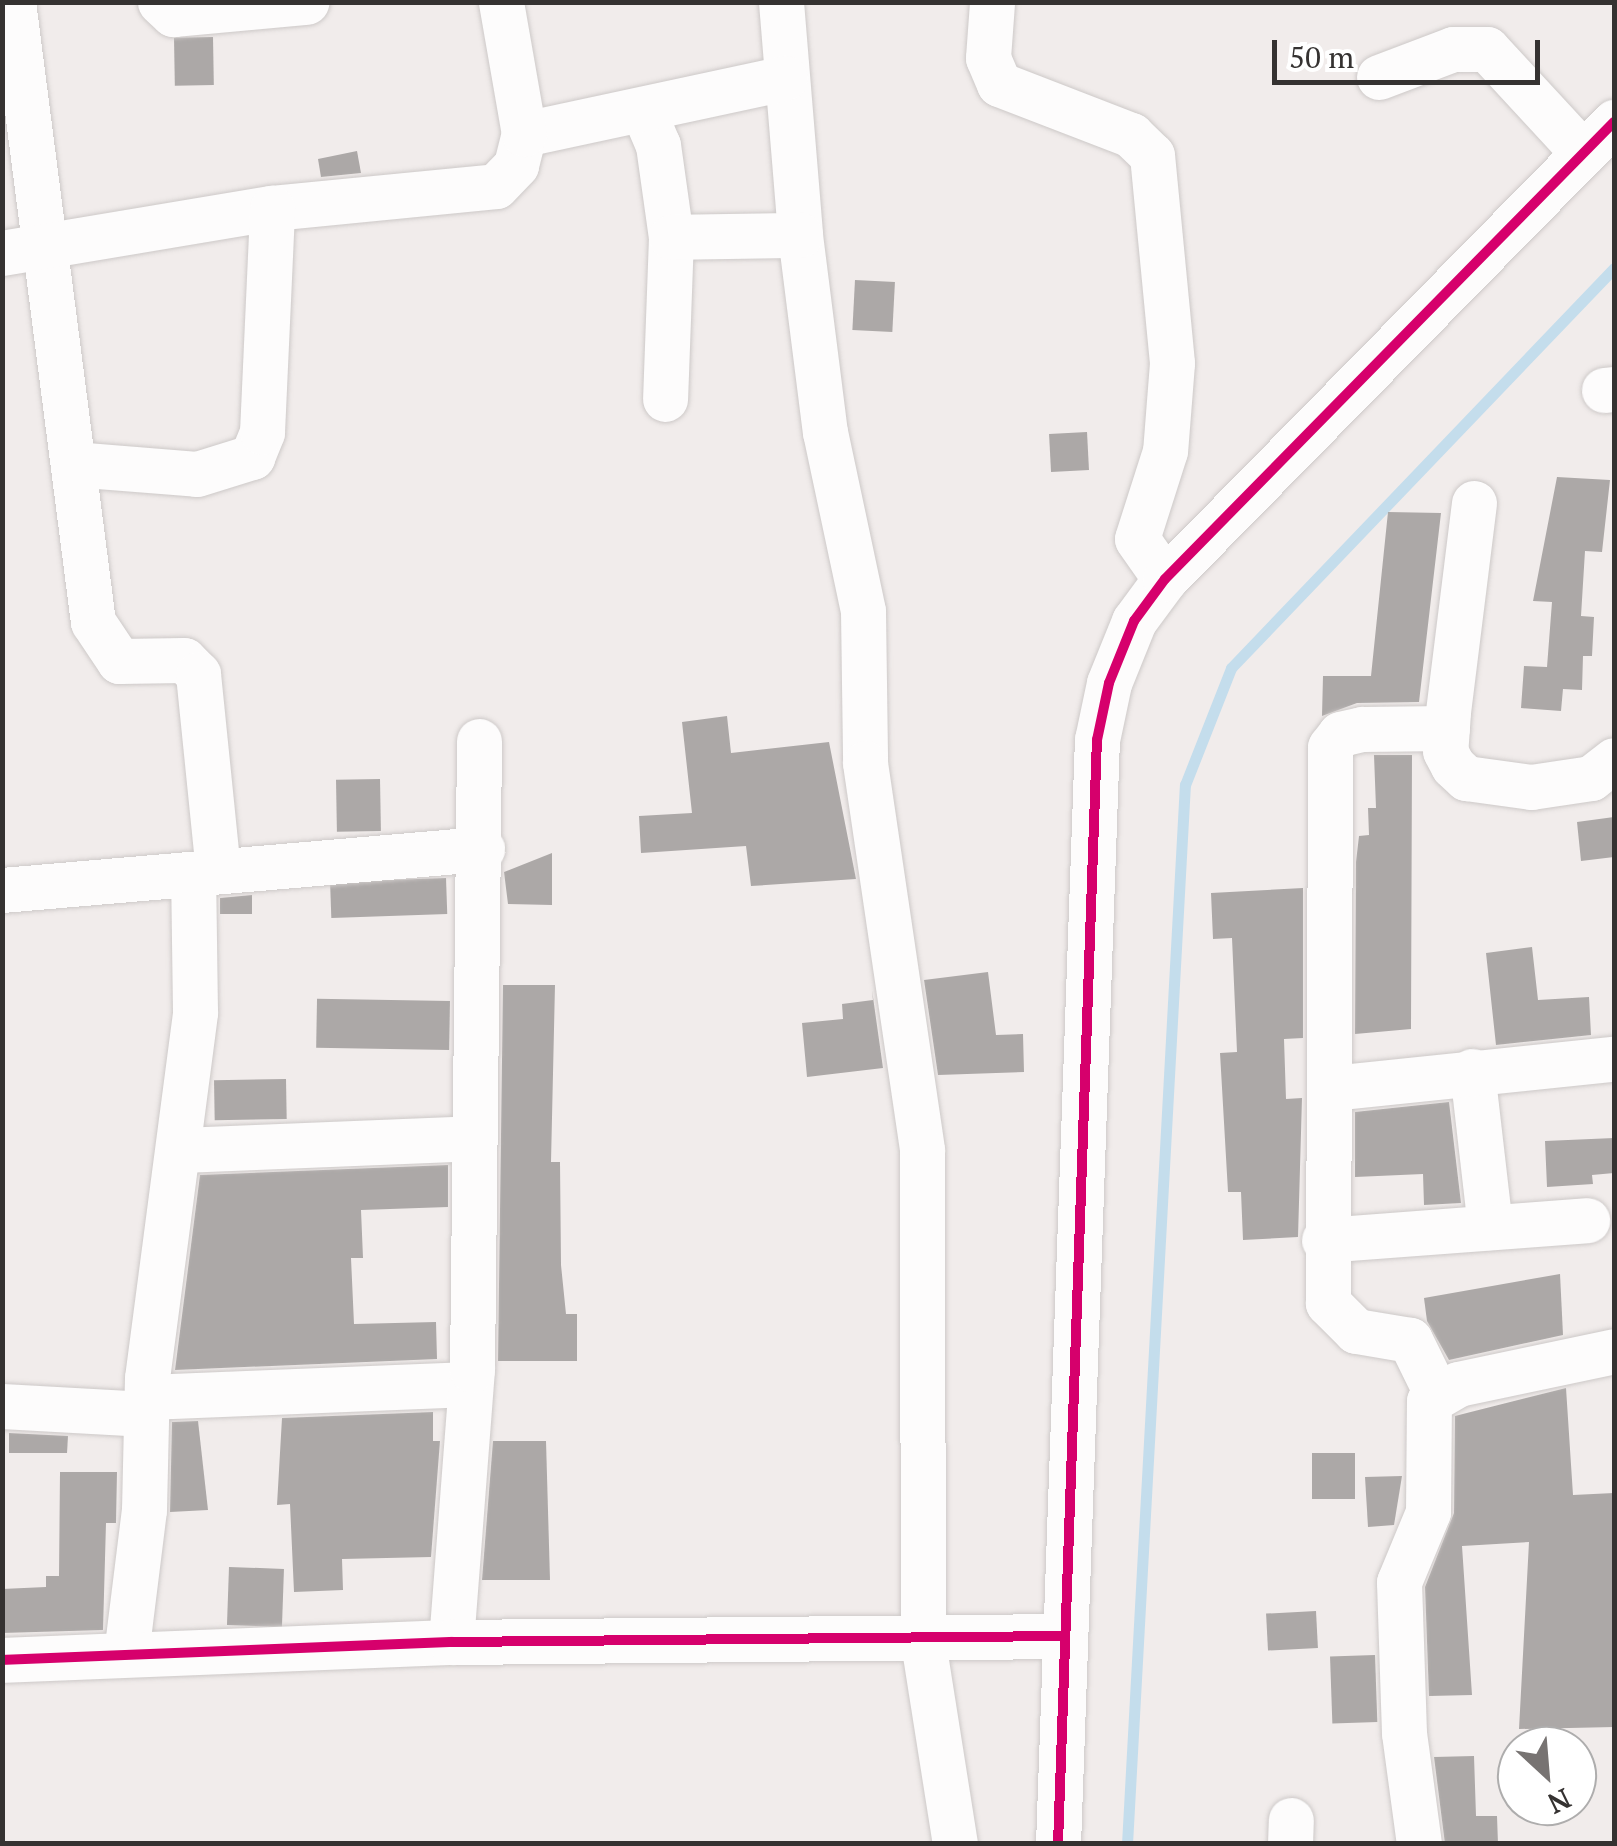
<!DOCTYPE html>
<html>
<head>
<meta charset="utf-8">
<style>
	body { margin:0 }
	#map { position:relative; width:1617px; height:1846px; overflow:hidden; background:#f1eceb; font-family:"PT Serif",serif }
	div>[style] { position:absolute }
	.stream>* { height:11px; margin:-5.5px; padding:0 5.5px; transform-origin:5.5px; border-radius:5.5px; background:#c4ddec }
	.building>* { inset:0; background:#aca8a7; transform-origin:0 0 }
	.roads { filter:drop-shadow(0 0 2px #cdc9c8) drop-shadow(0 0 2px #cdc9c8) }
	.minor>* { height:45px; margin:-22.5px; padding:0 22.5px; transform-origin:22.5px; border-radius:22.5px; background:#fdfcfc }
	.cycleway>* { height:10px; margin:-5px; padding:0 5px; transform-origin:5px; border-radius:5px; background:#d6006c }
	span { translate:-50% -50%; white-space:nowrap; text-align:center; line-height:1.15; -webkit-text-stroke:10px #fff; paint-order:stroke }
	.frame { position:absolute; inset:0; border:5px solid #353231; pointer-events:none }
	.north { position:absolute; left:1497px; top:1726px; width:100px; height:100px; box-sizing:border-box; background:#fff; border:2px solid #aeadad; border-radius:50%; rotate:154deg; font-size:28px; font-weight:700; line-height:40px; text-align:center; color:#353231 }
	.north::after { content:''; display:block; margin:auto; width:35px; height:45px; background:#777372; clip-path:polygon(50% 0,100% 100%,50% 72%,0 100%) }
	.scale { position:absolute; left:1272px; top:40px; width:268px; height:45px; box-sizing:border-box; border:5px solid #353231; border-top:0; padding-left:12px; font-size:30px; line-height:35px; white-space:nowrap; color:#353231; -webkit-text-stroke:8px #fff; paint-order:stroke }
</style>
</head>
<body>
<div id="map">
	<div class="stream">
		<i style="left:1127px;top:1844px;width:1061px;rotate:-86.87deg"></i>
		<i style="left:1185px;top:785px;width:126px;rotate:-68.5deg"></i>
		<i style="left:1231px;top:668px;width:554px;rotate:-46.24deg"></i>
	</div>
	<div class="building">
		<i style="left:213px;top:37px;width:48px;height:39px;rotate:89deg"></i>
		<i style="clip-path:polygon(357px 151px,361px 173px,321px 177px,318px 159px)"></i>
		<i style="left:855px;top:280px;width:40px;height:50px;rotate:3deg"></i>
		<i style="left:1087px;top:432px;width:38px;height:38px;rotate:87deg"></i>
		<i style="clip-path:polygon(1557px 477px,1610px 480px,1602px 552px,1585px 551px,1581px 616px,1594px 617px,1592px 656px,1583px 656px,1582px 690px,1563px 689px,1561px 711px,1521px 708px,1524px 666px,1547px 667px,1552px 602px,1533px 601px)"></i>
		<i style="clip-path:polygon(1388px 512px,1441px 513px,1419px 702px,1357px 703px,1322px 716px,1323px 676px,1371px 676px)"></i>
		<i style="clip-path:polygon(727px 716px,731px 753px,829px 742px,856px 879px,751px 886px,746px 846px,641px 853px,639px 816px,692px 813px,682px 722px)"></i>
		<i style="clip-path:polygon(1374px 755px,1412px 755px,1411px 1029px,1355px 1034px,1356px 862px,1359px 836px,1369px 835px,1368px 808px,1376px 808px)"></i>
		<i style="left:380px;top:779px;width:52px;height:44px;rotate:89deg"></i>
		<i style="clip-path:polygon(1614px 817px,1614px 857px,1581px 861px,1577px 822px)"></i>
		<i style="clip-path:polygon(552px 853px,552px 905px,508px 904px,504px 872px)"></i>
		<i style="left:446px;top:878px;width:36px;height:116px;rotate:88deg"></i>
		<i style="clip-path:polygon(1303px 888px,1303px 1038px,1284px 1039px,1286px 1099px,1302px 1098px,1298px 1237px,1243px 1240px,1241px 1192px,1228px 1192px,1220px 1053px,1237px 1052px,1232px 938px,1213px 939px,1211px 893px)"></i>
		<i style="clip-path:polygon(252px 895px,252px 914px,220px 914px,220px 898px)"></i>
		<i style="clip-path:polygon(1532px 947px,1538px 1000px,1589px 997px,1591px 1035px,1496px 1045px,1486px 953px)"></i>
		<i style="clip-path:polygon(988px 972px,996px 1035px,1023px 1034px,1024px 1072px,938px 1075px,924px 980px)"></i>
		<i style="clip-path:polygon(503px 985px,555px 985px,551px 1162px,560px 1162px,561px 1265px,566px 1314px,577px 1314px,577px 1361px,498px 1361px)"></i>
		<i style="clip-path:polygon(872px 990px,883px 1068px,807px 1077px,802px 1023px,843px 1019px,842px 1004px,873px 1000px)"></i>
		<i style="left:450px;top:1001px;width:49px;height:133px;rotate:91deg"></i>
		<i style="left:286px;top:1079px;width:40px;height:72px;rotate:89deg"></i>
		<i style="clip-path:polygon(1449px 1102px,1461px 1203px,1424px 1205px,1423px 1174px,1355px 1177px,1355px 1112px)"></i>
		<i style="clip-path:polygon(1614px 1138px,1614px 1173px,1592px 1175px,1593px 1184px,1547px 1187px,1545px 1141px)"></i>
		<i style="clip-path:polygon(448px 1165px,448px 1207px,361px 1210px,363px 1258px,351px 1258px,354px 1324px,436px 1322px,437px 1359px,175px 1370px,200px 1175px)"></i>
		<i style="clip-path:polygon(1560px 1274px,1563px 1335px,1449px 1360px,1427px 1321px,1424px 1298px)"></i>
		<i style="clip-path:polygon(1566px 1388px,1573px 1495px,1614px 1493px,1614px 1727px,1519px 1729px,1529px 1542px,1462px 1546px,1472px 1695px,1429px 1696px,1425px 1587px,1454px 1513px,1455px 1416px)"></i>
		<i style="clip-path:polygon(433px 1412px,433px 1441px,440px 1441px,431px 1557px,342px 1559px,343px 1590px,294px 1592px,290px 1504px,277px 1505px,282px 1418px)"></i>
		<i style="clip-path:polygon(198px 1421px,208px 1510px,170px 1512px,172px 1422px)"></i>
		<i style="clip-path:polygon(9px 1433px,68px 1436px,67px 1453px,9px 1453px)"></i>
		<i style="clip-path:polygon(493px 1441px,546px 1441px,550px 1580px,482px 1580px)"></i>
		<i style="left:1355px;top:1453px;width:46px;height:43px;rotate:90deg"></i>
		<i style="clip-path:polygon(60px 1472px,117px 1472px,116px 1523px,106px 1523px,103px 1630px,2px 1633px,2px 1589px,46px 1587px,46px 1576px,59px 1576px)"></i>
		<i style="clip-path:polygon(1402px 1476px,1394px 1525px,1368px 1527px,1365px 1477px)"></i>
		<i style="left:229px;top:1567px;width:55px;height:58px;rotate:2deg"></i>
		<i style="left:1316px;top:1611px;width:37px;height:50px;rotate:87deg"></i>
		<i style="left:1375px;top:1655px;width:67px;height:45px;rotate:88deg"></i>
		<i style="clip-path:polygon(1474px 1756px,1476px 1816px,1497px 1816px,1498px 1844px,1445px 1844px,1434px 1757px)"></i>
	</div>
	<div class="roads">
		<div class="minor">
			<i style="left:13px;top:2px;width:625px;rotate:82.65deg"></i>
			<i style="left:93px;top:622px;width:47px;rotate:56.3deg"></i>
			<i style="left:119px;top:661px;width:65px;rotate:-0.9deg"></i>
			<i style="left:184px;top:660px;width:20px;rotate:45deg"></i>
			<i style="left:198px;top:674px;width:198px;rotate:84.2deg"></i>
			<i style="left:160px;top:2px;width:18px;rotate:43deg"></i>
			<i style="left:173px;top:14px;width:134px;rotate:-5.2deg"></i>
			<i style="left:781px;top:2px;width:234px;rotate:85.3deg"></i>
			<i style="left:800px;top:235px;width:199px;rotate:82.8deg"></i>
			<i style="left:825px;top:432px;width:183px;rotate:78deg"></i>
			<i style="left:863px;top:611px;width:152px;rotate:89.2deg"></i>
			<i style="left:865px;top:763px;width:391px;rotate:81.6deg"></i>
			<i style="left:922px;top:1150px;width:492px;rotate:89.9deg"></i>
			<i style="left:923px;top:1642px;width:205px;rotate:81deg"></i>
			<i style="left:992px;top:3px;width:55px;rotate:94.2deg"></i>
			<i style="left:988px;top:58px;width:28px;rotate:67deg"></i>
			<i style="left:999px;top:84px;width:142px;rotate:21.1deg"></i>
			<i style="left:1131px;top:135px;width:29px;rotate:44deg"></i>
			<i style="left:1152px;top:155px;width:209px;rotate:84.5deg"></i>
			<i style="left:1172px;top:363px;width:88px;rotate:94.5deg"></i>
			<i style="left:1165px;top:451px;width:92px;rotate:107.7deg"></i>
			<i style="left:1137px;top:539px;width:49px;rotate:55deg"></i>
			<i style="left:1379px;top:77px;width:79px;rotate:-20.7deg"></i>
			<i style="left:1453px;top:49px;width:34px"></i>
			<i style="left:1487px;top:49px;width:142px;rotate:47.3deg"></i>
			<i style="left:643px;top:110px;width:38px;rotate:67deg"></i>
			<i style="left:658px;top:145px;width:93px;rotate:82deg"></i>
			<i style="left:671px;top:237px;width:162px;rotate:92.1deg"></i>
			<i style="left:524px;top:134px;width:267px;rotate:-12.1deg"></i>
			<i style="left:671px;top:237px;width:129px;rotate:-0.9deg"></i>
			<i style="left:2px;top:253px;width:274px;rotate:-9.5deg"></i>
			<i style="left:272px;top:208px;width:225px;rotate:-5.6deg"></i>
			<i style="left:496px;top:186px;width:29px;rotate:-46deg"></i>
			<i style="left:516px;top:165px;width:32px;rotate:-76deg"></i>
			<i style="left:524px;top:134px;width:134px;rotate:-99.9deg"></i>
			<i style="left:1604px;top:390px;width:10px;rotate:-6deg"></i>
			<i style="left:73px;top:464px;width:124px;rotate:4.6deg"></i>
			<i style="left:197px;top:474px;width:58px;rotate:-17.2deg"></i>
			<i style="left:252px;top:457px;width:27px;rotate:-68deg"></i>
			<i style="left:262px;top:432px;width:224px;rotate:-87.4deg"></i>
			<i style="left:1474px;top:503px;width:211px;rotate:97.1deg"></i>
			<i style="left:1448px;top:712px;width:39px;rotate:94deg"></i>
			<i style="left:1445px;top:751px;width:17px;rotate:62deg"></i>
			<i style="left:1453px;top:766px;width:18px;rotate:43deg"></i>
			<i style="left:1466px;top:778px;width:66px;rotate:7.9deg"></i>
			<i style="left:1531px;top:787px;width:61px;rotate:-8.5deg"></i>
			<i style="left:1591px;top:778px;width:29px;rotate:-38deg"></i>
			<i style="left:2px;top:890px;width:482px;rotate:-4.9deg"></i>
			<i style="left:1472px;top:1071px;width:157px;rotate:83.4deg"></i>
			<i style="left:1331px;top:1088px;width:284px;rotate:-5.9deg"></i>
			<i style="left:179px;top:1150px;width:295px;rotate:-2.3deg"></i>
			<i style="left:1324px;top:1240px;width:264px;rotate:-4.3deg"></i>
			<i style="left:1435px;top:1391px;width:57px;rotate:-116.1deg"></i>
			<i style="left:1410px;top:1340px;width:55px;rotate:-170.5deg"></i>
			<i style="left:1356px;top:1331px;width:40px;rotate:-135deg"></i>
			<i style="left:1328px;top:1303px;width:556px;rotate:-89.79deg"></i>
			<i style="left:1330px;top:747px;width:16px;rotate:-52deg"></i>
			<i style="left:1340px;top:734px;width:23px;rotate:-13deg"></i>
			<i style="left:1362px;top:729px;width:85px;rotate:-0.7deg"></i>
			<i style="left:147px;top:1397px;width:323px;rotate:-2.3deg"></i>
			<i style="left:2px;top:1406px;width:144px;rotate:3.2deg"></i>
			<i style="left:451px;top:1642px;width:273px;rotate:-85.6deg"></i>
			<i style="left:472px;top:1370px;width:629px;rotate:-89.36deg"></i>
			<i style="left:126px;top:1654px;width:145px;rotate:-82.9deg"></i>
			<i style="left:144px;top:1510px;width:132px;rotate:-88.7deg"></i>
			<i style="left:147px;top:1378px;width:369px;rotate:-82.5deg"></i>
			<i style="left:195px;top:1012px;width:138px;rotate:-90.8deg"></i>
			<i style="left:2px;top:1660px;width:449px;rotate:-2.3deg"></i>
			<i style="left:451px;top:1642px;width:611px;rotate:-0.56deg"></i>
			<i style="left:1058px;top:1844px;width:1105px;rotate:-87.98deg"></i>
			<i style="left:1097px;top:740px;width:58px;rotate:-78.1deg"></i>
			<i style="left:1109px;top:683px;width:67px;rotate:-68deg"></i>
			<i style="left:1134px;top:621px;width:52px;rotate:-53.6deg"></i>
			<i style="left:1165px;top:579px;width:641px;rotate:-45.51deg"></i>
			<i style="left:1290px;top:1844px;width:24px;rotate:-88deg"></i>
			<i style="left:1419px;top:1844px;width:112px;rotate:-97.7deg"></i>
			<i style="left:1404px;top:1733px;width:151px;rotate:-91.9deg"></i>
			<i style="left:1399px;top:1582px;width:76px;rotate:-67.5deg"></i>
			<i style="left:1428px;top:1512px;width:111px;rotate:-89.5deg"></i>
			<i style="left:1429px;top:1401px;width:34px;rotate:-30deg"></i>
			<i style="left:1458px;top:1384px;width:159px;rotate:-11.9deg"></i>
		</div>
	</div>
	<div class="cycleway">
		<i style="left:2px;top:1660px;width:449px;rotate:-2.3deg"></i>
		<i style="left:451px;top:1642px;width:611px;rotate:-0.56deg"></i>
		<i style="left:1058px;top:1844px;width:1105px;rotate:-87.98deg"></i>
		<i style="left:1097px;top:740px;width:58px;rotate:-78.1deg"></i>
		<i style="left:1109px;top:683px;width:67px;rotate:-68deg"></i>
		<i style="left:1134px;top:621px;width:52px;rotate:-53.6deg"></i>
		<i style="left:1165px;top:579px;width:641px;rotate:-45.51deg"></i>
	</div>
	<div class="frame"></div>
	<div class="north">N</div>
	<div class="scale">50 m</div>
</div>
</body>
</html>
